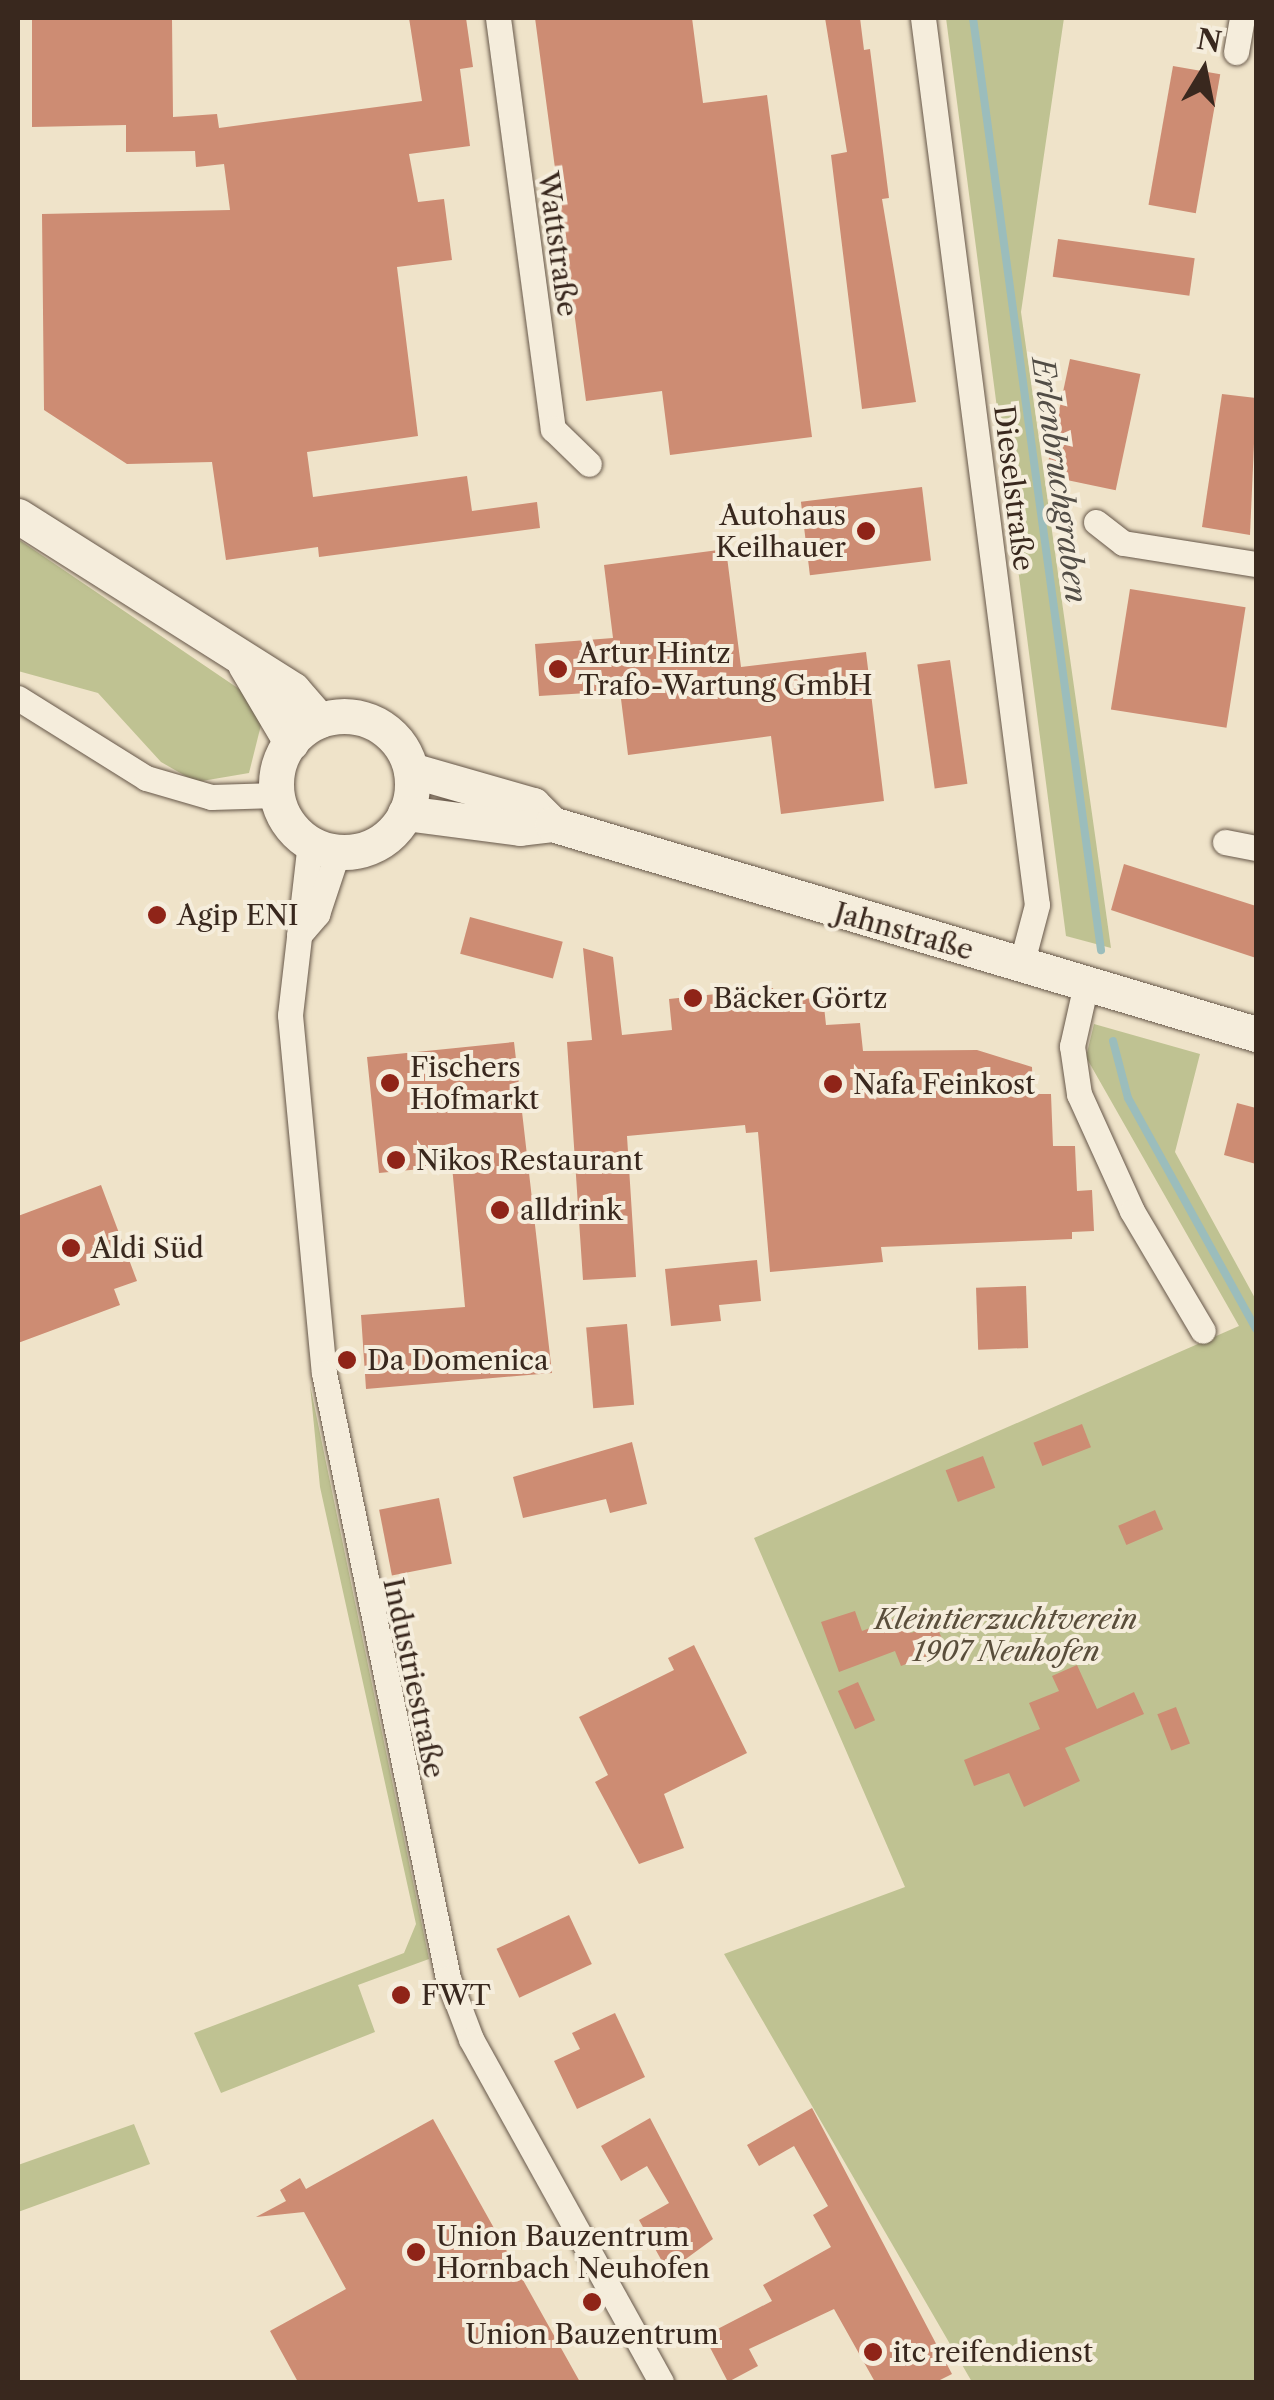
<!DOCTYPE html>
<html>
<head>
<meta charset="utf-8">
<style>
	body { margin:0 }
	#map { position:relative; width:1274px; height:2400px; overflow:hidden; background:#efe3c9; font-family:"Libre Caslon Text",serif }
	div>[style] { position:absolute }
	.green>* { inset:0; background:#bfc292 }
	.stream>* { height:8px; margin:-4px; padding:0 4px; transform-origin:4px; border-radius:4px; background:#9bbdbc }
	.building>* { inset:0; background:#cd8c73; transform-origin:0 0 }
	.roads { filter:drop-shadow(0 0 2px #665749) drop-shadow(0 0 2px #665749) }
	.street>* { height:25px; margin:-12.5px; padding:0 12.5px; transform-origin:12.5px; border-radius:12.5px; background:#f5eddc }
	.secondary>* { height:35px; margin:-17.5px; padding:0 17.5px; transform-origin:17.5px; border-radius:17.5px; background:#f5eddc }
	.secondary>.ring { margin:-17.5px; padding:0; box-sizing:content-box; background:none; border:35px solid #f5eddc; border-radius:50% }
	.dots>* { width:28px; height:28px; translate:-50% -50%; box-sizing:border-box; border:5px solid #f5eddc; border-radius:50% }
	span { translate:-50% -50%; white-space:nowrap; text-align:center; line-height:1.15; -webkit-text-stroke:8px #f5eddc; paint-order:stroke }
	.street-label { font-size:28px; color:#39281e }
	.poi-label { font-size:28px; color:#39281e }
	.right { translate:-100% -50%; text-align:right }
	.left { translate:0 -50%; text-align:left }
	.park-label { font-size:28px; color:#5a4e3b; font-style:italic }
	.water-label { font-size:30px; color:#524d46; font-style:italic }
	.frame { position:absolute; inset:0; border:20px solid #39281e; pointer-events:none }
	.north { position:absolute; left:1154px; top:20px; width:100px; height:100px; -webkit-text-stroke:8px #f5eddc; paint-order:stroke; rotate:10deg; font-size:28px; font-weight:700; line-height:40px; text-align:center; color:#39281e }
	.north::after { content:''; display:block; margin:auto; width:35px; height:45px; background:#39281e; clip-path:polygon(50% 0,100% 100%,50% 72%,0 100%) }
</style>
</head>
<body>
<div id="map">
	<div class="green">
		<i style="clip-path:polygon(946px 18px,1064px 18px,1021px 312px,1111px 948px,1066px 936px)"></i>
		<i style="clip-path:polygon(18px 539px,248px 695px,263px 717px,249px 773px,196px 782px,161px 762px,98px 693px,18px 671px)"></i>
		<i style="clip-path:polygon(1094px 1024px,1200px 1054px,1175px 1152px,1256px 1300px,1256px 2382px,972px 2382px,724px 1954px,905px 1887px,754px 1538px,1239px 1326px,1086px 1057px)"></i>
		<i style="clip-path:polygon(310px 1385px,429px 1959px,358px 1985px,375px 2032px,221px 2093px,194px 2033px,404px 1953px,416px 1924px,320px 1487px)"></i>
		<i style="clip-path:polygon(134px 2124px,150px 2164px,18px 2212px,18px 2165px)"></i>
	</div>
	<div class="stream">
		<i style="left:973px;top:18px;width:941px;rotate:82.18deg"></i>
		<i style="left:1113px;top:1041px;width:59px;rotate:75.3deg"></i>
		<i style="left:1128px;top:1098px;width:264px;rotate:61deg"></i>
	</div>
	<div class="building">
		<i style="clip-path:polygon(32px 18px,172px 18px,173px 117px,217px 114px,219px 128px,422px 101px,409px 18px,466px 18px,473px 67px,460px 69px,470px 146px,409px 154px,418px 202px,444px 199px,452px 260px,397px 267px,418px 436px,307px 452px,313px 497px,467px 476px,472px 511px,537px 502px,540px 528px,319px 557px,318px 547px,226px 560px,212px 462px,127px 464px,44px 410px,42px 214px,230px 210px,224px 164px,196px 167px,195px 151px,126px 152px,126px 125px,32px 127px)"></i>
		<i style="clip-path:polygon(535px 18px,692px 18px,703px 103px,767px 95px,812px 437px,670px 455px,662px 391px,586px 401px)"></i>
		<i style="clip-path:polygon(825px 18px,860px 18px,864px 50px,870px 49px,889px 198px,882px 199px,916px 402px,862px 409px,831px 155px,847px 152px)"></i>
		<i style="left:1173px;top:66px;width:48px;height:141px;rotate:10deg"></i>
		<i style="left:1058px;top:239px;width:138px;height:38px;rotate:8deg"></i>
		<i style="left:1070px;top:359px;width:72px;height:119px;rotate:12deg"></i>
		<i style="clip-path:polygon(1222px 394px,1256px 398px,1250px 535px,1202px 527px)"></i>
		<i style="left:922px;top:487px;width:74px;height:122px;rotate:83deg"></i>
		<i style="clip-path:polygon(726px 549px,741px 667px,866px 652px,884px 801px,781px 814px,771px 736px,628px 755px,620px 691px,539px 696px,535px 644px,613px 638px,604px 565px)"></i>
		<i style="left:1130px;top:589px;width:117px;height:122px;rotate:9deg"></i>
		<i style="left:950px;top:660px;width:125px;height:33px;rotate:82deg"></i>
		<i style="clip-path:polygon(1124px 864px,1256px 906px,1256px 958px,1111px 910px)"></i>
		<i style="left:470px;top:917px;width:96px;height:38px;rotate:15deg"></i>
		<i style="clip-path:polygon(583px 948px,613px 957px,622px 1035px,672px 1030px,669px 999px,773px 988px,775px 1002px,823px 997px,826px 1025px,860px 1023px,863px 1051px,977px 1050px,1032px 1067px,1033px 1094px,1051px 1094px,1053px 1146px,1075px 1146px,1077px 1191px,1092px 1190px,1094px 1231px,1072px 1232px,1072px 1239px,881px 1247px,883px 1262px,770px 1272px,758px 1132px,746px 1133px,745px 1125px,627px 1136px,636px 1277px,583px 1280px,567px 1042px,592px 1040px)"></i>
		<i style="clip-path:polygon(514px 1042px,552px 1373px,366px 1389px,361px 1315px,465px 1307px,452px 1166px,379px 1173px,367px 1057px)"></i>
		<i style="clip-path:polygon(1237px 1103px,1256px 1108px,1256px 1164px,1224px 1155px)"></i>
		<i style="clip-path:polygon(101px 1185px,137px 1281px,114px 1289px,120px 1305px,18px 1343px,18px 1216px)"></i>
		<i style="clip-path:polygon(757px 1260px,761px 1301px,719px 1305px,721px 1321px,671px 1326px,665px 1269px)"></i>
		<i style="left:1026px;top:1286px;width:62px;height:50px;rotate:88deg"></i>
		<i style="left:627px;top:1324px;width:81px;height:41px;rotate:85deg"></i>
		<i style="left:1082px;top:1424px;width:25px;height:52px;rotate:69deg"></i>
		<i style="clip-path:polygon(632px 1442px,647px 1504px,610px 1513px,606px 1499px,523px 1518px,513px 1477px)"></i>
		<i style="left:983px;top:1456px;width:34px;height:40px;rotate:69deg"></i>
		<i style="left:439px;top:1498px;width:67px;height:61px;rotate:79deg"></i>
		<i style="left:1155px;top:1510px;width:21px;height:40px;rotate:67deg"></i>
		<i style="clip-path:polygon(855px 1611px,862px 1631px,904px 1615px,911px 1633px,936px 1624px,946px 1649px,901px 1666px,895px 1651px,839px 1672px,821px 1622px)"></i>
		<i style="clip-path:polygon(694px 1645px,747px 1753px,664px 1794px,684px 1848px,639px 1864px,595px 1782px,608px 1775px,579px 1717px,674px 1670px,668px 1658px)"></i>
		<i style="clip-path:polygon(1077px 1665px,1097px 1709px,1134px 1692px,1144px 1714px,1065px 1748px,1080px 1781px,1024px 1807px,1009px 1773px,974px 1786px,964px 1760px,1040px 1729px,1029px 1703px,1059px 1691px,1052px 1676px)"></i>
		<i style="left:858px;top:1682px;width:42px;height:22px;rotate:66deg"></i>
		<i style="left:1176px;top:1707px;width:39px;height:20px;rotate:69deg"></i>
		<i style="left:569px;top:1915px;width:54px;height:80px;rotate:65deg"></i>
		<i style="clip-path:polygon(615px 2013px,645px 2077px,577px 2109px,554px 2061px,580px 2049px,572px 2033px)"></i>
		<i style="clip-path:polygon(812px 2108px,952px 2374px,936px 2382px,875px 2382px,834px 2309px,749px 2349px,758px 2366px,728px 2382px,704px 2336px,772px 2301px,763px 2285px,831px 2247px,813px 2215px,828px 2206px,794px 2146px,759px 2166px,747px 2145px)"></i>
		<i style="clip-path:polygon(650px 2118px,713px 2239px,668px 2272px,639px 2220px,669px 2203px,647px 2166px,621px 2181px,601px 2146px)"></i>
		<i style="clip-path:polygon(433px 2119px,580px 2382px,298px 2382px,270px 2331px,346px 2289px,304px 2212px,256px 2217px,286px 2201px,280px 2190px,300px 2178px,306px 2189px)"></i>
	</div>
	<div class="roads">
		<div class="street">
			<i style="left:498px;top:18px;width:415px;rotate:82.4deg"></i>
			<i style="left:553px;top:429px;width:50px;rotate:44.2deg"></i>
			<i style="left:923px;top:18px;width:894px;rotate:82.68deg"></i>
			<i style="left:1037px;top:905px;width:62px;rotate:104.9deg"></i>
			<i style="left:1236px;top:52px;width:35px;rotate:-80deg"></i>
			<i style="left:1096px;top:522px;width:34px;rotate:38deg"></i>
			<i style="left:1123px;top:543px;width:135px;rotate:9deg"></i>
			<i style="left:18px;top:698px;width:151px;rotate:32deg"></i>
			<i style="left:146px;top:778px;width:68px;rotate:16.3deg"></i>
			<i style="left:211px;top:797px;width:66px;rotate:-1.7deg"></i>
			<i style="left:310px;top:842px;width:174px;rotate:96.6deg"></i>
			<i style="left:290px;top:1015px;width:360px;rotate:84.6deg"></i>
			<i style="left:324px;top:1373px;width:618px;rotate:78.42deg"></i>
			<i style="left:448px;top:1978px;width:65px;rotate:69.3deg"></i>
			<i style="left:471px;top:2039px;width:392px;rotate:61deg"></i>
			<i style="left:1225px;top:842px;width:32px;rotate:11deg"></i>
			<i style="left:299px;top:935px;width:28px;rotate:-49deg"></i>
			<i style="left:317px;top:914px;width:66px;rotate:-71.6deg"></i>
			<i style="left:1086px;top:984px;width:64px;rotate:102.7deg"></i>
			<i style="left:1072px;top:1046px;width:49px;rotate:81.7deg"></i>
			<i style="left:1079px;top:1094px;width:128px;rotate:65.6deg"></i>
			<i style="left:1132px;top:1211px;width:139px;rotate:59.4deg"></i>
		</div>
		<div class="secondary">
			<i style="left:18px;top:516px;width:325px;rotate:32.3deg"></i>
			<i style="left:293px;top:690px;width:40px;rotate:49deg"></i>
			<i style="left:245px;top:664px;width:91px;rotate:59.5deg"></i>
			<i class="ring" style="left:276px;top:716px;width:101px;height:101px"></i>
			<i style="left:411px;top:770px;width:127px;rotate:16deg"></i>
			<i style="left:533px;top:805px;width:27px;rotate:45deg"></i>
			<i style="left:405px;top:813px;width:116px;rotate:7.4deg"></i>
			<i style="left:520px;top:828px;width:32px;rotate:-7deg"></i>
			<i style="left:552px;top:824px;width:735px;rotate:16.61deg"></i>
		</div>
	</div>
	<div class="dots">
		<i style="left:866px;top:531px;background:#8f2418"></i>
		<i style="left:558px;top:669px;background:#8f2418"></i>
		<i style="left:157px;top:915px;background:#8f2418"></i>
		<i style="left:693px;top:998px;background:#8f2418"></i>
		<i style="left:390px;top:1083px;background:#8f2418"></i>
		<i style="left:833px;top:1084px;background:#8f2418"></i>
		<i style="left:396px;top:1160px;background:#8f2418"></i>
		<i style="left:500px;top:1210px;background:#8f2418"></i>
		<i style="left:71px;top:1248px;background:#8f2418"></i>
		<i style="left:347px;top:1360px;background:#8f2418"></i>
		<i style="left:401px;top:1995px;background:#8f2418"></i>
		<i style="left:416px;top:2252px;background:#8f2418"></i>
		<i style="left:592px;top:2302px;background:#8f2418"></i>
		<i style="left:873px;top:2352px;background:#8f2418"></i>
	</div>
	<div class="street-label">
		<span style="left:558px;top:244px;rotate:82deg">Wattstraße</span>
		<span style="left:1014px;top:488px;rotate:83deg">Dieselstraße</span>
		<span style="left:904px;top:931px;rotate:16deg">Jahnstraße</span>
		<span style="left:414px;top:1678px;rotate:78deg">Industriestraße</span>
	</div>
	<div class="poi-label">
		<span class="right" style="left:846px;top:531px">Autohaus<br>Keilhauer</span>
		<span class="left" style="left:578px;top:669px">Artur Hintz<br>Trafo-Wartung GmbH</span>
		<span class="left" style="left:177px;top:915px">Agip ENI</span>
		<span class="left" style="left:713px;top:998px">Bäcker Görtz</span>
		<span class="left" style="left:410px;top:1083px">Fischers<br>Hofmarkt</span>
		<span class="left" style="left:853px;top:1084px">Nafa Feinkost</span>
		<span class="left" style="left:416px;top:1160px">Nikos Restaurant</span>
		<span class="left" style="left:520px;top:1210px">alldrink</span>
		<span class="left" style="left:91px;top:1248px">Aldi Süd</span>
		<span class="left" style="left:367px;top:1360px">Da Domenica</span>
		<span class="left" style="left:421px;top:1995px">FWT</span>
		<span class="left" style="left:436px;top:2252px">Union Bauzentrum<br>Hornbach Neuhofen</span>
		<span style="left:592px;top:2334px">Union Bauzentrum</span>
		<span class="left" style="left:893px;top:2352px">itc reifendienst</span>
	</div>
	<div class="park-label">
		<span style="left:1006px;top:1635px">Kleintierzuchtverein<br>1907 Neuhofen</span>
	</div>
	<div class="water-label">
		<span style="left:1059px;top:480px;rotate:82deg">Erlenbruchgraben</span>
	</div>
	<div class="frame"></div>
	<div class="north">N</div>
</div>
</body>
</html>
